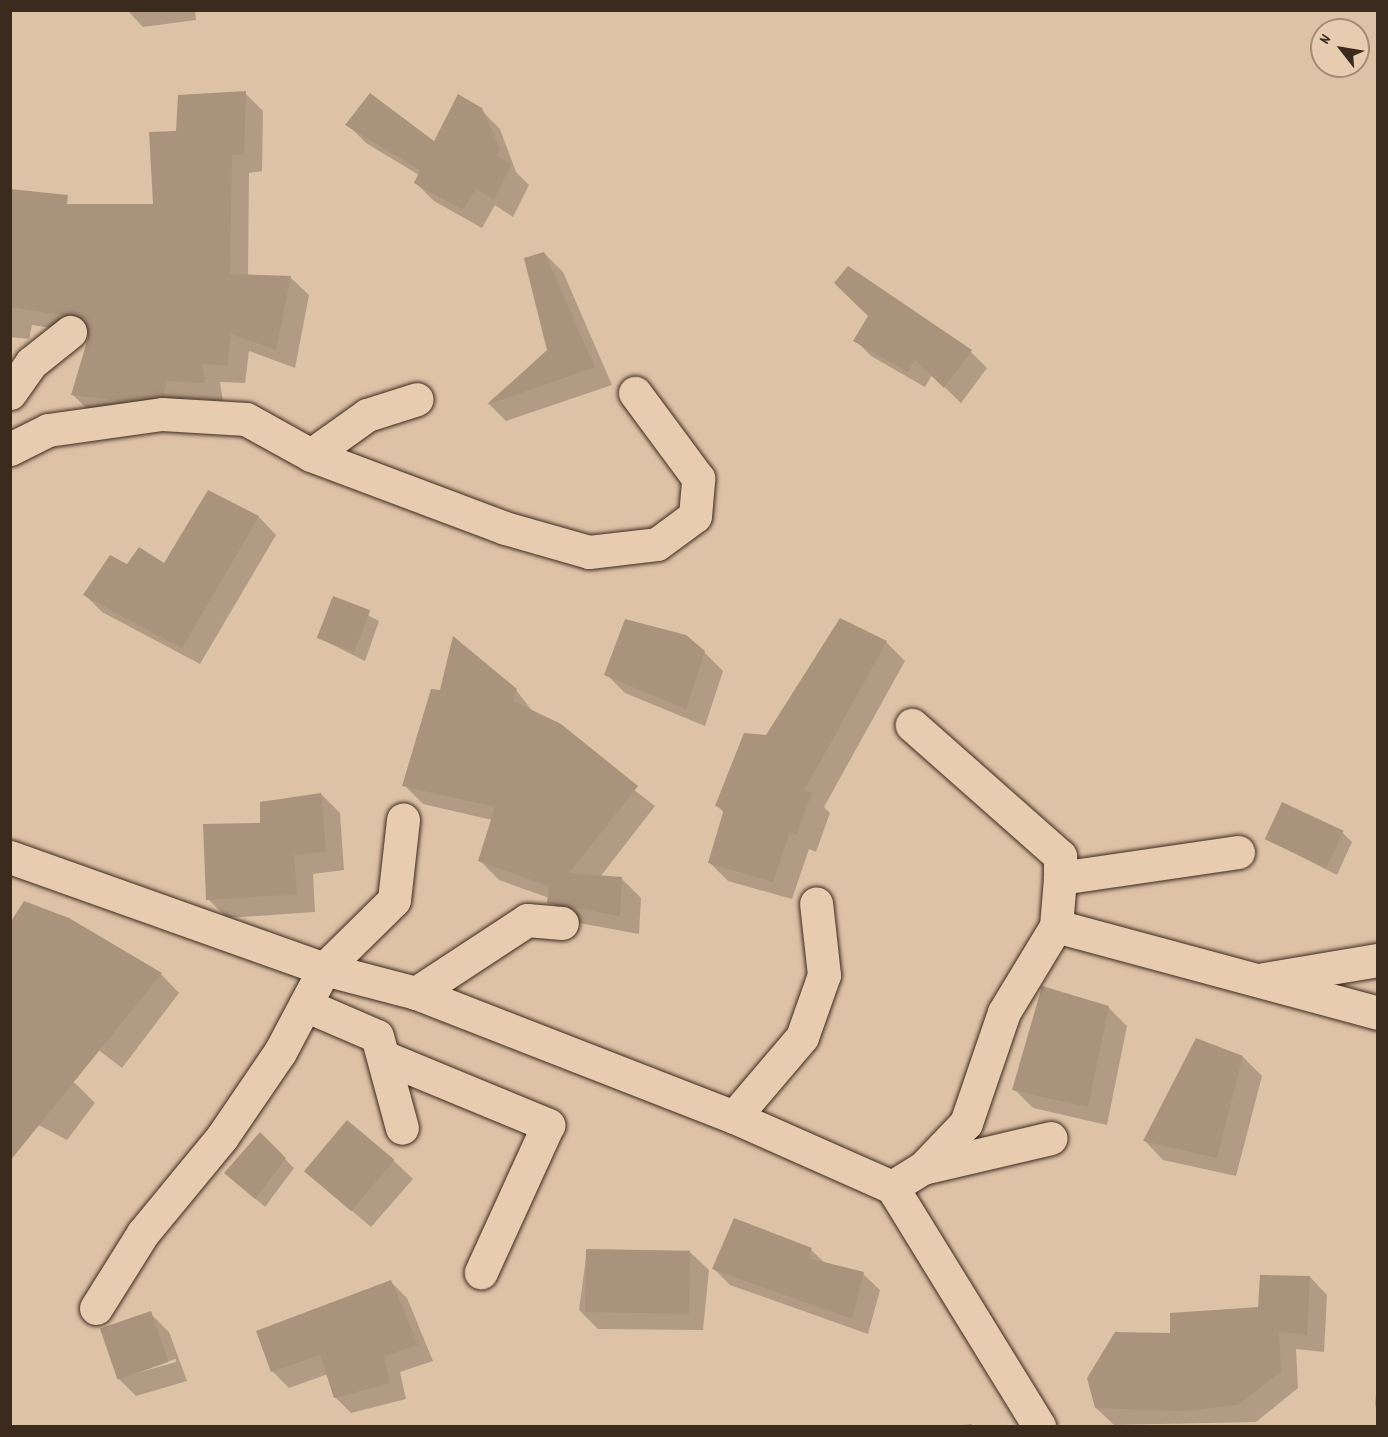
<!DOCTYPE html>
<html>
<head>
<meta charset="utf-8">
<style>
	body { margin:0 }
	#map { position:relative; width:1388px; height:1437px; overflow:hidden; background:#dec2a6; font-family:Dekko,sans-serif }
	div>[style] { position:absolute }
	.shadow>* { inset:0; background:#0003 }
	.building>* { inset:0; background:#aa937c; transform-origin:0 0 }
	.roads { filter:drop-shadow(0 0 2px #3b2a1e) drop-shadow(0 0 2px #3b2a1e) }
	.minor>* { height:33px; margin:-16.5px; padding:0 16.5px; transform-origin:16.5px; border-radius:16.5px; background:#e8ccaf }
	span { translate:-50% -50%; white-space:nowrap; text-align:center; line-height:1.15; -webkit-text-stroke:4.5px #e8ccaf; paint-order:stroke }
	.frame { position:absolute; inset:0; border:12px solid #3b2a1e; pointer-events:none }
	.north { position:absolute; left:1310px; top:18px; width:60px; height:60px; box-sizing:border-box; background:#e8ccaf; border:2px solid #a38b75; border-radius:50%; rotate:301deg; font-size:16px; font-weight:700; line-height:24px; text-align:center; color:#3b2a1e }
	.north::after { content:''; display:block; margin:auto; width:21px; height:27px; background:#3b2a1e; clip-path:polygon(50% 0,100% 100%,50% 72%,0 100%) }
</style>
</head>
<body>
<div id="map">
	<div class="shadow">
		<i style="clip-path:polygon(127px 10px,195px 10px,196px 20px,143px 27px)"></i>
		<i style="clip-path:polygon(245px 93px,263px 111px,262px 171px,249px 173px,248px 276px,290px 277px,309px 295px,295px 368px,249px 351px,245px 383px,220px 382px,223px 401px,185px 398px,182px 413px,91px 413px,73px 395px,89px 334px,32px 325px,29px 339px,10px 337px,10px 191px,55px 212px,155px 206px,178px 132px)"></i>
		<i style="clip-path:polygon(481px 110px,500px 129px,516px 172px,529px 185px,513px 217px,495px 205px,482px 228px,434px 201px,416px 183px,419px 175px,366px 143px,347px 124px,435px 143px)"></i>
		<i style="clip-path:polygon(544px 253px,563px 272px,612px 385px,506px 421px,488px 403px,548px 350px)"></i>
		<i style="clip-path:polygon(855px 340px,971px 352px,987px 368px,961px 403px,932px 375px,925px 387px,871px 356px)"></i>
		<i style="clip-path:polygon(208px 492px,259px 517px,276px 535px,200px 664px,102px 612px,85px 595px,128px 565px,165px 565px)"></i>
		<i style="clip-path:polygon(334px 598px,379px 621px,365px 661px,317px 637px)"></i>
		<i style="clip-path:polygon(886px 642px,905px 661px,824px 807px,830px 813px,816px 852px,809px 849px,792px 899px,728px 881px,709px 862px,725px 814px,717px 806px,767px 737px)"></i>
		<i style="clip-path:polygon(704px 652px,723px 671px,705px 726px,625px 693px,606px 674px)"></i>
		<i style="clip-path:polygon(516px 690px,534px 713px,655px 806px,600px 877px,622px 879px,641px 898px,639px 934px,568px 921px,549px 898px,499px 880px,480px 861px,492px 820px,423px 804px,404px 785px)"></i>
		<i style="clip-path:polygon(321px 794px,340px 813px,344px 870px,313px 874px,315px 912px,227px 918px,208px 899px,262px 824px)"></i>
		<i style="clip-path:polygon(1343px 833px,1352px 842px,1337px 875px,1266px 839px)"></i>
		<i style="clip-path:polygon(161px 974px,179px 993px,122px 1068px,10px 982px)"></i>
		<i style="clip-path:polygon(1108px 1007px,1127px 1026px,1107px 1125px,1033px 1108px,1014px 1089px)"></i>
		<i style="clip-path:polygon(10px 1045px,76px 1084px,95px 1103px,67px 1140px,10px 1110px)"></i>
		<i style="clip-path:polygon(1243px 1057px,1262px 1076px,1236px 1176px,1163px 1160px,1145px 1141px)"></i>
		<i style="clip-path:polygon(260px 1134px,294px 1168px,265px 1207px,236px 1182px)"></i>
		<i style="clip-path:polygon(394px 1161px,413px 1179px,371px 1227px,306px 1172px)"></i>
		<i style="clip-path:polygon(735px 1220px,811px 1250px,826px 1264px,863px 1274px,880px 1290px,868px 1334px,730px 1285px,714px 1269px)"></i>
		<i style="clip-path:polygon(587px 1250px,690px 1252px,709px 1270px,703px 1330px,598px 1329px,579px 1310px)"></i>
		<i style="clip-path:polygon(1310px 1277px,1327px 1295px,1324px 1352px,1296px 1349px,1298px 1388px,1256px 1422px,1114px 1425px,1096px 1408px,1172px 1335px,1259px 1309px)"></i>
		<i style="clip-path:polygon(390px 1281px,407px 1298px,433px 1361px,400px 1372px,406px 1399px,351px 1413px,335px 1397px,328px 1374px,289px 1388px,272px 1371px)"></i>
		<i style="clip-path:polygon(evenodd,150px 1313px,169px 1332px,187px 1381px,136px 1396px,117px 1377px,150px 1313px,176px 1359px,176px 1362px,126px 1376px,126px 1373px,176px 1359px)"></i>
		<i style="clip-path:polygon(1378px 1376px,1378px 1413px,1375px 1404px)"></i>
		<i style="clip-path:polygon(971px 1424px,974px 1426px,953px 1426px)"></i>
	</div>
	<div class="building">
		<i style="clip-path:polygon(246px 91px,244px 154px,232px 155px,230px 274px,291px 276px,276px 350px,231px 334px,227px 366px,202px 364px,205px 383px,167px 381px,163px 395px,121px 401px,71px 395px,88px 338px,86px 319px,10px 307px,10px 189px,68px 195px,67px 204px,153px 204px,149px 132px,176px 131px,178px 95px)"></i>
		<i style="clip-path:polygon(370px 93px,434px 141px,458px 94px,482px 108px,500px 149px,497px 155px,511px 165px,494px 200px,476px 188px,463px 210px,414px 183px,420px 170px,345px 125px)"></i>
		<i style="clip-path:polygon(544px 252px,595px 367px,487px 405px,547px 350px,524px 258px)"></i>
		<i style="clip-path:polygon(848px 266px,972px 350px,944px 388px,915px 360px,908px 372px,853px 341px,868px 316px,834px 283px)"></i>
		<i style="clip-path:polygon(208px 490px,259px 516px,182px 648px,83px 595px,110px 555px,127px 564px,139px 547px,164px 563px)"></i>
		<i style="left:333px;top:596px;width:40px;height:45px;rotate:21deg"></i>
		<i style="clip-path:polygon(840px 618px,887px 641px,804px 791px,812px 793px,797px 834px,790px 832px,773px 882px,708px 863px,724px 809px,715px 806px,744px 733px,766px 735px)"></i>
		<i style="clip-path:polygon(625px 619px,686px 635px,705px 651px,686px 709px,604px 675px)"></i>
		<i style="clip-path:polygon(453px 636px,517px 689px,513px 701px,561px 724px,638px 786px,569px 873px,622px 877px,620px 916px,547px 903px,549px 886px,478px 861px,495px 807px,402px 786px,431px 689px,440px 690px)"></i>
		<i style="clip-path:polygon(321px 793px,326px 852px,294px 855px,297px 894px,206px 900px,203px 824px,260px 823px,260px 802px)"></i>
		<i style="left:1282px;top:802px;width:68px;height:41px;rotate:25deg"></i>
		<i style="clip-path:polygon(24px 901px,69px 918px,162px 973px,10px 1161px,10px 923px)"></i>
		<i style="clip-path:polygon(1042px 986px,1109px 1006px,1088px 1107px,1012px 1090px)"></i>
		<i style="clip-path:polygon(1196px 1038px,1243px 1056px,1217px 1158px,1143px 1141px)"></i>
		<i style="left:347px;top:1120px;width:62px;height:67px;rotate:40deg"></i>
		<i style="clip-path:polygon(260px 1132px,286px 1158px,255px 1199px,224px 1173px)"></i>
		<i style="clip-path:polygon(734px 1218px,812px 1248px,808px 1258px,864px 1272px,852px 1319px,712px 1269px)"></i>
		<i style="left:586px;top:1249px;width:104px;height:63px;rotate:1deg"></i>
		<i style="clip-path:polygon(1260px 1275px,1310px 1276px,1307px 1335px,1279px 1332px,1281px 1371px,1238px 1405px,1182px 1411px,1095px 1408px,1087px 1378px,1115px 1332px,1170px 1333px,1170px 1313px,1258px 1307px)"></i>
		<i style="clip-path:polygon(391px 1280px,418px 1345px,384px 1356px,390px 1383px,334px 1398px,320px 1355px,271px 1372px,256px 1331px)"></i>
		<i style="left:151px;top:1311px;width:54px;height:54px;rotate:71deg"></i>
	</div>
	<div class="roads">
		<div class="minor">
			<i style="left:10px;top:393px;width:37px;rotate:-55deg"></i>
			<i style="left:31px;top:363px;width:50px;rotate:-38.5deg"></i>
			<i style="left:10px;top:449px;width:42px;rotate:-26.6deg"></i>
			<i style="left:48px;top:430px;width:115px;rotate:-8deg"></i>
			<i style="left:162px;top:414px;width:84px;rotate:3.4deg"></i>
			<i style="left:246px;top:419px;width:74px;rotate:29deg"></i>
			<i style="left:311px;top:455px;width:207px;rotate:20.6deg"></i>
			<i style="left:505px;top:528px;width:87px;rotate:15.9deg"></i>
			<i style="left:589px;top:552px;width:68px;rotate:-6.7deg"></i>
			<i style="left:657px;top:544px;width:47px;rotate:-36.4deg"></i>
			<i style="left:695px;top:516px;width:38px;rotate:-85deg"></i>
			<i style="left:698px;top:478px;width:106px;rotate:-126.5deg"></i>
			<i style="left:311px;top:455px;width:69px;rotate:-35.5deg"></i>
			<i style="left:367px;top:415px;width:52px;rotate:-17.7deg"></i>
			<i style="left:10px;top:857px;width:333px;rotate:19.6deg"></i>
			<i style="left:324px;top:969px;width:95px;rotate:14.6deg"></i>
			<i style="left:416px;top:993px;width:341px;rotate:21.3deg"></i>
			<i style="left:734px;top:1117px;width:173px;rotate:23.9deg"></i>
			<i style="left:892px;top:1187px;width:36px;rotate:-32deg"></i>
			<i style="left:923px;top:1168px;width:62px;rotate:-46.3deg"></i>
			<i style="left:966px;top:1123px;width:117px;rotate:-71.1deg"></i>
			<i style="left:1004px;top:1012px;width:100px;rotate:-58.8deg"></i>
			<i style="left:1056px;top:926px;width:48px;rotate:-85.2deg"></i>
			<i style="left:1060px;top:878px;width:22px;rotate:-90deg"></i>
			<i style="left:1060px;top:856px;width:198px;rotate:-138.5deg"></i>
			<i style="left:1060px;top:878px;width:180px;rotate:-8.3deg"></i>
			<i style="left:1056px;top:926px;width:334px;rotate:15.1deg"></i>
			<i style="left:1264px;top:979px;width:116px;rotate:-9.5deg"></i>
			<i style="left:416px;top:993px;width:133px;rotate:-33.3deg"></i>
			<i style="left:527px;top:920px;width:35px;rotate:5deg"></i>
			<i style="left:305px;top:1005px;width:78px;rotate:23.3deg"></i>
			<i style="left:377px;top:1036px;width:95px;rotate:74.8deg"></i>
			<i style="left:384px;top:1057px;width:178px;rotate:22.5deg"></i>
			<i style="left:548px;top:1125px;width:162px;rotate:114.5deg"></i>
			<i style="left:734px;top:1117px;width:105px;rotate:-49.6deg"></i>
			<i style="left:802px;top:1037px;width:66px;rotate:-70.5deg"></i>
			<i style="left:824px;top:975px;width:72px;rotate:-96.3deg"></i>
			<i style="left:923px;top:1168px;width:131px;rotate:-13.2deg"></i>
			<i style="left:892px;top:1187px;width:281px;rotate:58.4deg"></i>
			<i style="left:96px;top:1308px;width:89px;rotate:-57.9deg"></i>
			<i style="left:143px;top:1233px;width:124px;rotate:-50.5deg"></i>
			<i style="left:222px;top:1137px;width:103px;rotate:-55.7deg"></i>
			<i style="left:280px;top:1052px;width:94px;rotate:-62.1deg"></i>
			<i style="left:324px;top:969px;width:98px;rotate:-44.6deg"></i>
			<i style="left:394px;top:900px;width:81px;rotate:-83.6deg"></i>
		</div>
	</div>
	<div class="frame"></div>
	<div class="north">N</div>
</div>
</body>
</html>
